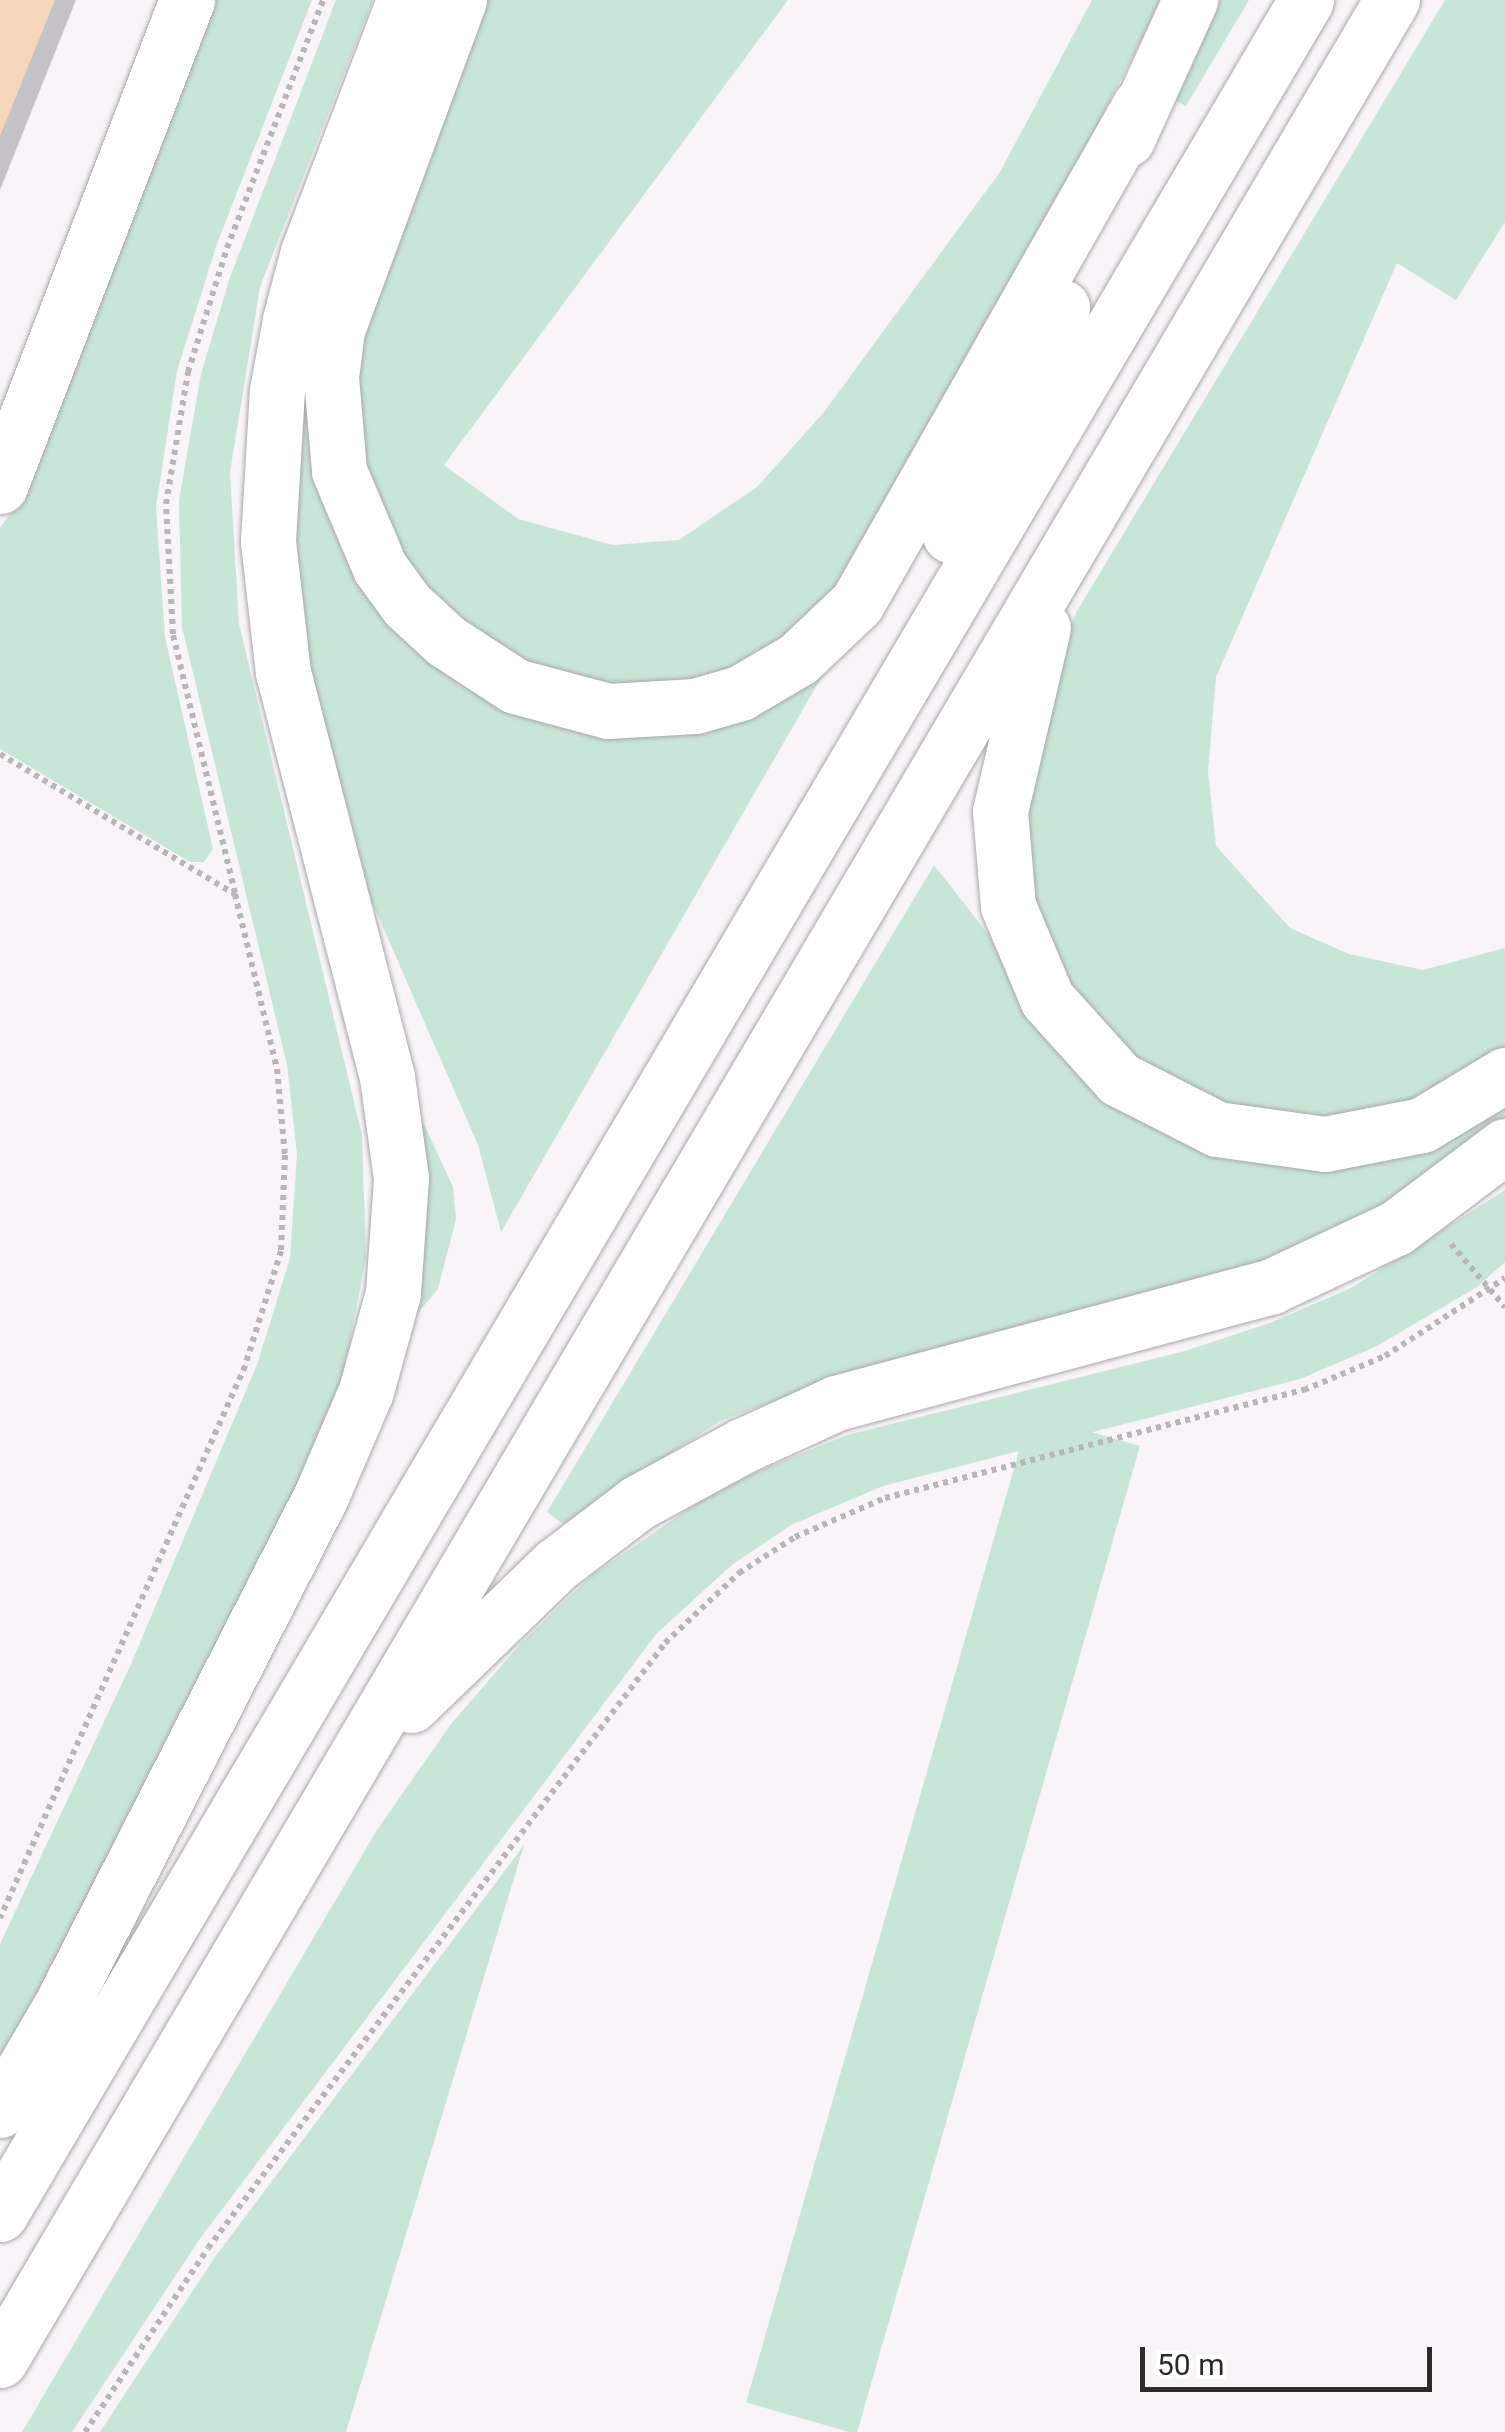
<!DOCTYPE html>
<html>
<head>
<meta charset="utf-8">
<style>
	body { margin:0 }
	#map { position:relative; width:1505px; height:2432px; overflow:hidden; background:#f8f4f8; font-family:Roboto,sans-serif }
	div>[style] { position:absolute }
	.green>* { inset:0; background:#c8e6d8; transform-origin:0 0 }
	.shadow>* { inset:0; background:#0003 }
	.building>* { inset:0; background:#f5d6ba }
	.path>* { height:6px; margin-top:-3px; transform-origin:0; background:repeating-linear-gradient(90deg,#b9b6b9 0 5px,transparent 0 10px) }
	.roads { filter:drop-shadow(0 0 2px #aaa7aa) drop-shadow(0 0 2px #aaa7aa) }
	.minor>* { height:55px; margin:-27.5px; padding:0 27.5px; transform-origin:27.5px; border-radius:27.5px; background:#fff }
	.highway>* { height:55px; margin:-27.5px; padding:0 27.5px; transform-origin:27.5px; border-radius:27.5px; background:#fff }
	span { translate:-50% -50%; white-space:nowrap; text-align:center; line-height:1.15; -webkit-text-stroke:9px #fff; paint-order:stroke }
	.scale { position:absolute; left:1140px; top:2347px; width:292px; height:45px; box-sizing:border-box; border:5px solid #2c2b2c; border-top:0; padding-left:12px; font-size:30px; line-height:35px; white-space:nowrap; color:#2c2b2c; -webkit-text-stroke:8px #fff; paint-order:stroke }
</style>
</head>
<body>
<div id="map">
	<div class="green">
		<i style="clip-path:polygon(210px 0,312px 0,217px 244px,177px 371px,156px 507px,165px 637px,213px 849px,204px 862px,190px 862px,0 749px,0 528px,14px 509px)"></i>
		<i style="clip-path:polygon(336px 0,373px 0,260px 287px,230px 472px,239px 624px,362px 1135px,366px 1258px,344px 1372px,301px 1483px,0 2066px,0 1944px,131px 1664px,258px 1362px,290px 1258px,297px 1154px,287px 1065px,182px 627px,179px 500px,201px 374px,229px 280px)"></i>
		<i style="clip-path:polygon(483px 0,788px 0,444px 465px,518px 519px,613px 545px,679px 540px,757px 487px,824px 412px,1000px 172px,1092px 0,1162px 0,894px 518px,805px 632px,695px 688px,562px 685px,440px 616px,365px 496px,355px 338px)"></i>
		<i style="clip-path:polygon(1220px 0,1249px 0,1186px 106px,1172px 99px)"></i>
		<i style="clip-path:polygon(1445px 0,1505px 0,1505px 222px,1456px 300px,1397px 263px,1216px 677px,1208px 772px,1216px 846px,1290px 928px,1349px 954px,1423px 970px,1505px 948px,1505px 1050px,1405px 1112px,1338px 1121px,1217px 1106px,1150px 1072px,1051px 968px,1017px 838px,1048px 676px,1077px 611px)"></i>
		<i style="clip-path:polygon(339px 256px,314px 442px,520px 709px,828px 666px,501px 1232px,478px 1145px,338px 824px,291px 612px,299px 391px)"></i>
		<i style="clip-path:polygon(934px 865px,985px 930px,1051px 1041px,1208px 1146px,1505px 1099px,1505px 1120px,1426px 1182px,1259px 1271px,831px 1380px,720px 1421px,563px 1524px,547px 1512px)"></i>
		<i style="clip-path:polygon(399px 1070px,453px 1187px,456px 1219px,438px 1289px,410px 1322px)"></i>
		<i style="clip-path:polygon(1505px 1190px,1505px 1262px,1477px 1287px,1377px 1346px,1300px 1379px,883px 1486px,791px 1525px,733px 1564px,657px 1633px,199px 2240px,72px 2432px,22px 2432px,377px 1830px,451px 1724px,521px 1643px,590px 1577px,720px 1487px,847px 1435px,1185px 1351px,1270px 1323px,1351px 1288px)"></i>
		<i style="left:1140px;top:1446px;width:1028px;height:115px;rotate:106deg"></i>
		<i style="clip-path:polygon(524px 1845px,346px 2432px,100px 2432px,215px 2257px)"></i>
	</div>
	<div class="shadow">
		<i style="clip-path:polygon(0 0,76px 0,0 190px)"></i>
	</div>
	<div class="building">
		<i style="clip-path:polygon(0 0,55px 0,0 136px)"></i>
	</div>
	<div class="path">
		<i style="left:0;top:754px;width:274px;rotate:30.8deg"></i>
		<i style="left:235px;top:894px;width:180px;rotate:76.5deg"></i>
		<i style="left:277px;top:1069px;width:86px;rotate:84.7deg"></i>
		<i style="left:285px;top:1155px;width:96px;rotate:92.4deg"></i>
		<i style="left:281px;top:1251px;width:121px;rotate:107.4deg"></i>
		<i style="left:245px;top:1366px;width:604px;rotate:113.93deg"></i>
		<i style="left:235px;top:893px;width:266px;rotate:-103.5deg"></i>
		<i style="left:173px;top:634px;width:130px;rotate:-93.1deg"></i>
		<i style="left:166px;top:504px;width:134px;rotate:-80.5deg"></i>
		<i style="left:188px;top:372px;width:130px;rotate:-72.5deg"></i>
		<i style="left:227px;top:248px;width:266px;rotate:-68.8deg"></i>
		<i style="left:1451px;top:1244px;width:83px;rotate:49.4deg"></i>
		<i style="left:85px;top:2432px;width:221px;rotate:-56.2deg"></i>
		<i style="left:208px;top:2248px;width:758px;rotate:-52.93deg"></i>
		<i style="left:665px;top:1643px;width:102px;rotate:-43.4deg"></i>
		<i style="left:739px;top:1573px;width:67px;rotate:-32.7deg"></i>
		<i style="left:795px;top:1537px;width:98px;rotate:-23.4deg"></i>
		<i style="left:885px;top:1498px;width:433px;rotate:-14.5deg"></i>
		<i style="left:1304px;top:1390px;width:88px;rotate:-22.8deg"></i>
		<i style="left:1385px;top:1356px;width:143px;rotate:-33deg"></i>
	</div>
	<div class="roads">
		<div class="minor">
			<i style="left:0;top:486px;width:521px;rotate:-68.95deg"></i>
		</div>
		<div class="highway">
			<i style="left:459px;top:0;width:352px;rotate:110.3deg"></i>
			<i style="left:337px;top:330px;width:47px;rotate:97.3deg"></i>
			<i style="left:331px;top:377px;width:94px;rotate:85.1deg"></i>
			<i style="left:339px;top:471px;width:105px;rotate:67.1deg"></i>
			<i style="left:380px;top:568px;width:46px;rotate:53.9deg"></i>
			<i style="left:407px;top:605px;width:53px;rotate:42.7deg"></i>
			<i style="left:446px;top:641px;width:82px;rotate:33.1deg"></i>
			<i style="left:515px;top:686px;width:96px;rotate:15deg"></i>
			<i style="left:608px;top:711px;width:87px;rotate:-3.3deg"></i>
			<i style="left:695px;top:706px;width:47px;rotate:-16.1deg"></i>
			<i style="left:740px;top:693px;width:67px;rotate:-30.4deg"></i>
			<i style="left:798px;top:659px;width:81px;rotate:-43.5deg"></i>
			<i style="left:857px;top:603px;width:573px;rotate:-60.39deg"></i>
			<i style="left:1127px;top:139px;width:153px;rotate:-65.6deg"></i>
			<i style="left:950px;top:535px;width:254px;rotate:-63.8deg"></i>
			<i style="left:1043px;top:628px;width:188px;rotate:103.2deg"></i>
			<i style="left:1000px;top:811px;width:95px;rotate:85.2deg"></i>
			<i style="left:1008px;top:906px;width:101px;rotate:67.2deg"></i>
			<i style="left:1047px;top:999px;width:108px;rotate:48deg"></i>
			<i style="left:1119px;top:1079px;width:110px;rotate:27deg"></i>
			<i style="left:1217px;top:1129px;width:109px;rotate:7.9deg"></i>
			<i style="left:1325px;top:1144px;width:99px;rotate:-11.1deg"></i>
			<i style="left:1422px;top:1125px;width:97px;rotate:-31.1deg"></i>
			<i style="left:411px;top:1705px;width:202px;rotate:-44deg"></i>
			<i style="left:556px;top:1565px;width:102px;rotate:-37.4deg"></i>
			<i style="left:637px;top:1503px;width:122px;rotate:-28.5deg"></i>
			<i style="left:744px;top:1445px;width:101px;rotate:-24.5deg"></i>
			<i style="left:836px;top:1403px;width:451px;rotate:-15deg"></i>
			<i style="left:1272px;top:1286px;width:137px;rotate:-25.1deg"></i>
			<i style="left:1396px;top:1228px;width:136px;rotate:-37deg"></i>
			<i style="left:0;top:2110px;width:123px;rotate:-59.7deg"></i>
			<i style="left:62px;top:2004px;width:570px;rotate:-62.99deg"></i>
			<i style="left:321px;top:1496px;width:114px;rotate:-66.8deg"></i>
			<i style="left:366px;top:1391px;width:102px;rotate:-74.6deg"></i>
			<i style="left:393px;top:1293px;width:115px;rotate:-86deg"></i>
			<i style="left:401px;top:1178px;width:102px;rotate:-97.9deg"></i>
			<i style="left:387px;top:1077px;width:417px;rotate:-104.4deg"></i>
			<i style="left:283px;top:673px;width:133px;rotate:-96.5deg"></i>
			<i style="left:268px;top:541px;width:150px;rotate:-86.6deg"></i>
			<i style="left:277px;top:391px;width:72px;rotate:-79.6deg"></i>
			<i style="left:290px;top:320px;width:70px;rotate:-75.2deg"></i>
			<i style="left:308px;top:252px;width:270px;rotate:-69.1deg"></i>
			<i style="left:0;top:2214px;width:2570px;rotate:-59.46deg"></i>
			<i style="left:0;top:2360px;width:2740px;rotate:-59.47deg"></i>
		</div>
	</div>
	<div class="scale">50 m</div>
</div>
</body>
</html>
